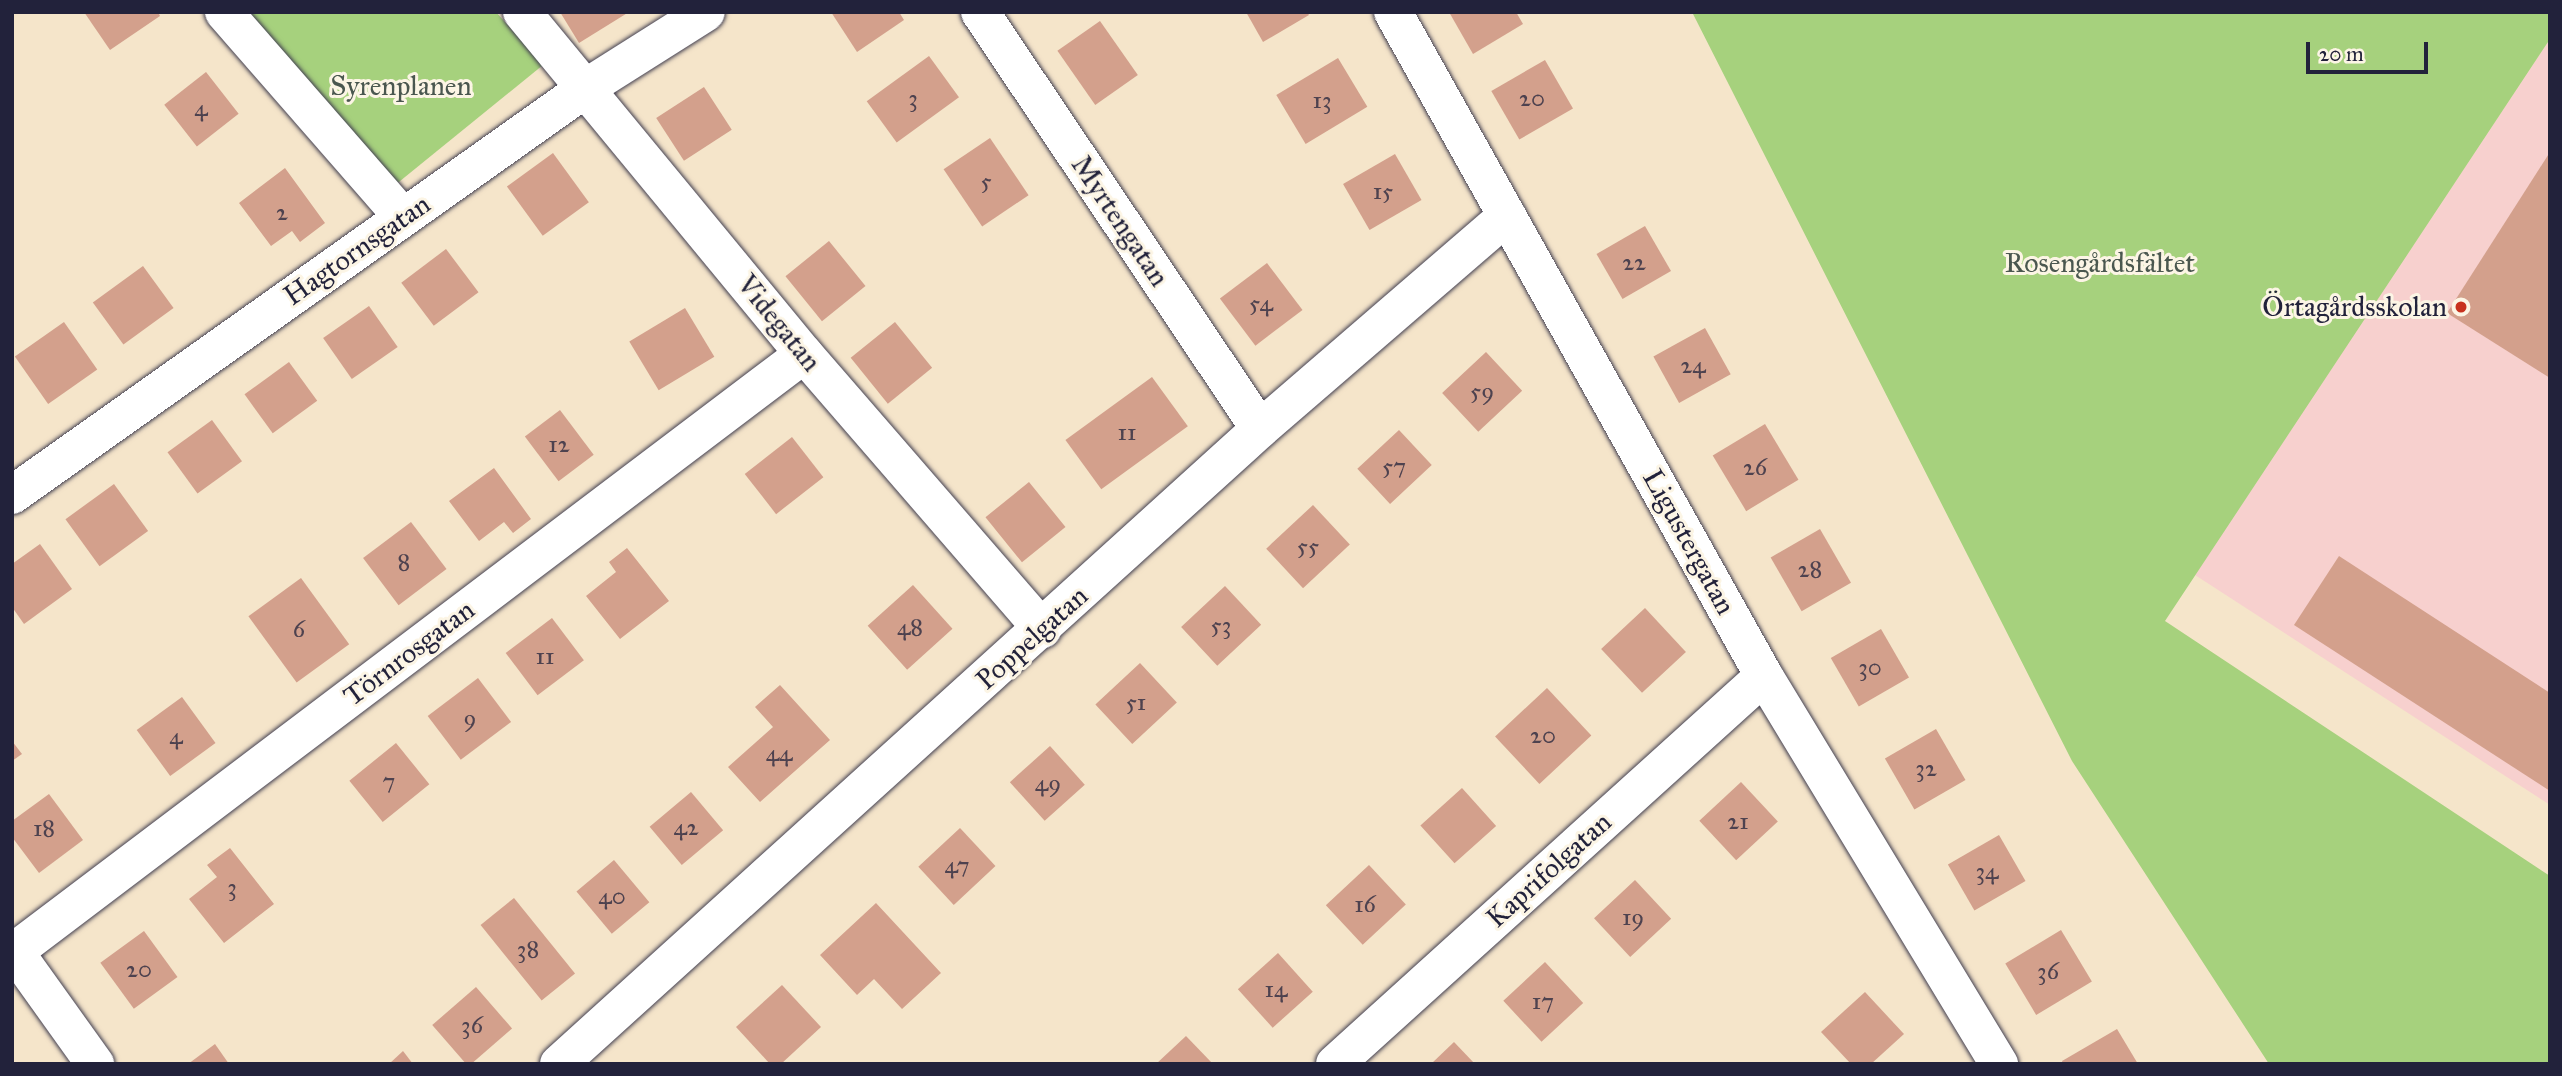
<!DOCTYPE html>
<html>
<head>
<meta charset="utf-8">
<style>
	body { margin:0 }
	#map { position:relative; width:2562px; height:1076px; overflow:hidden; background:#f5e5ca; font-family:"IM FELL Great Primer",serif }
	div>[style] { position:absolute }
	.built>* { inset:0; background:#f7d0ce }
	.green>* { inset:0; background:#a6d17d }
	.building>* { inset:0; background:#d3a08c; transform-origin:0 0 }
	.roads { filter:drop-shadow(0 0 2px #423f50) drop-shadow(0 0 2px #423f50) }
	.street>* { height:38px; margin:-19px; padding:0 19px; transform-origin:19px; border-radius:19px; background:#fff }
	.dots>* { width:19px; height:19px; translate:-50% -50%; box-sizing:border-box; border:4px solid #fcf5e5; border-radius:50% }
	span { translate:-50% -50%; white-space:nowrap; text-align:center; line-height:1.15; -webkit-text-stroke:6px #fcf5e5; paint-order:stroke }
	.number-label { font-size:24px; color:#4e424f }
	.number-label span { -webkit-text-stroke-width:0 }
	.park-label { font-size:28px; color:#4a574f }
	.street-label { font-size:28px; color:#22223b }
	.poi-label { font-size:28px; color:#22223b }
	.right { translate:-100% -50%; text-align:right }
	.frame { position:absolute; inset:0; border:14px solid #22223b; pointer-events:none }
	.scale { position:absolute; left:2306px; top:42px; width:122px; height:32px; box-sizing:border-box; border:4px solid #22223b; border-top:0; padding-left:9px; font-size:21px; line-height:24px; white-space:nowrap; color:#22223b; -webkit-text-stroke:5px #fcf5e5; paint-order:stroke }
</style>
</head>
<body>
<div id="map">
	<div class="built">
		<i style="clip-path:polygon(2550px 39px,2550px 805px,2195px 575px)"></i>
	</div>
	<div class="green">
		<i style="clip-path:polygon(247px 12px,496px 12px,543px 65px,389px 190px)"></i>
		<i style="clip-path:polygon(1692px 12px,2550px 12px,2550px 39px,2165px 621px,2550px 876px,2550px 1064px,2269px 1064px,2072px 761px)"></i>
	</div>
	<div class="building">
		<i style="clip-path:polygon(84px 12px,158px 12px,160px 16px,110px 50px)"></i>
		<i style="clip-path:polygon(560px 12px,629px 12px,579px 43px)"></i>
		<i style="clip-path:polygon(831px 12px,899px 12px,904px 20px,857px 52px)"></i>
		<i style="clip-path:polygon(1246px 12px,1307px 12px,1309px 15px,1263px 42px)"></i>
		<i style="clip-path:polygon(1449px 12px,1516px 12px,1523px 24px,1473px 54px)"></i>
		<i style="left:1100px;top:21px;width:66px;height:52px;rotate:55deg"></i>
		<i style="left:929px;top:56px;width:51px;height:77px;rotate:54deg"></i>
		<i style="left:1338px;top:58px;width:57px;height:72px;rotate:59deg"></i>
		<i style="left:1545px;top:60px;width:56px;height:62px;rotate:60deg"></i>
		<i style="left:206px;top:72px;width:53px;height:53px;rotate:52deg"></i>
		<i style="left:704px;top:87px;width:51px;height:57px;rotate:57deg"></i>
		<i style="left:990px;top:138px;width:69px;height:56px;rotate:56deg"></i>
		<i style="clip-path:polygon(2550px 152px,2550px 378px,2447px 313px)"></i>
		<i style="left:553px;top:153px;width:61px;height:57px;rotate:54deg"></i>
		<i style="left:1395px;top:154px;width:53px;height:60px;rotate:60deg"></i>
		<i style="clip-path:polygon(285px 168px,325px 223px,300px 242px,292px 231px,271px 246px,239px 203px)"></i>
		<i style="left:1645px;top:226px;width:52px;height:56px;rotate:60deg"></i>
		<i style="left:829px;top:241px;width:58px;height:56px;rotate:51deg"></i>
		<i style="left:446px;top:249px;width:54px;height:56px;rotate:53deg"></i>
		<i style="left:1267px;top:263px;width:59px;height:59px;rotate:53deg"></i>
		<i style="left:143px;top:266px;width:52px;height:62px;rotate:54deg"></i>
		<i style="left:369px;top:306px;width:50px;height:56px;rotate:55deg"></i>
		<i style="left:685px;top:308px;width:57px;height:65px;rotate:59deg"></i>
		<i style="left:64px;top:322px;width:58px;height:60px;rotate:55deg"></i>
		<i style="left:895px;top:322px;width:59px;height:57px;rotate:51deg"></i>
		<i style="left:1705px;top:328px;width:53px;height:59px;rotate:61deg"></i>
		<i style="left:1486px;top:352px;width:53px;height:60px;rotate:47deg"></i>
		<i style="left:289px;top:362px;width:48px;height:55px;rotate:54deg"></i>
		<i style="left:1152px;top:377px;width:61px;height:107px;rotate:54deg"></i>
		<i style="left:560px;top:410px;width:56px;height:44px;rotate:53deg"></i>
		<i style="left:212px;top:420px;width:51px;height:55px;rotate:54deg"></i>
		<i style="left:1765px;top:424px;width:65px;height:61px;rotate:59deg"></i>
		<i style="left:1399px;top:430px;width:48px;height:57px;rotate:47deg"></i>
		<i style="left:792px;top:437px;width:51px;height:60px;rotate:52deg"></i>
		<i style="clip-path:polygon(494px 468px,531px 519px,513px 533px,504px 522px,479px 541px,449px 501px)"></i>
		<i style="left:1029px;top:482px;width:58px;height:56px;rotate:51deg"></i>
		<i style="left:114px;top:484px;width:58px;height:60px;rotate:54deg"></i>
		<i style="left:1313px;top:505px;width:54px;height:64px;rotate:47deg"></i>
		<i style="left:411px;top:522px;width:59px;height:60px;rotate:53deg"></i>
		<i style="left:1820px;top:529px;width:62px;height:57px;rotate:60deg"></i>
		<i style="clip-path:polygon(40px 544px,72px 589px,24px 624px,12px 607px,12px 564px)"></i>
		<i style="clip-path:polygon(627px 548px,669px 601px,620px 639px,586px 596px,616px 572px,609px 562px)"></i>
		<i style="clip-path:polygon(2339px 556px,2550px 693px,2550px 791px,2294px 625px)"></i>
		<i style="left:301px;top:578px;width:82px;height:65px;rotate:54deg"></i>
		<i style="left:913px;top:585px;width:59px;height:61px;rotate:48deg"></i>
		<i style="left:1225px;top:586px;width:53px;height:60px;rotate:47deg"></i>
		<i style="left:1645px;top:608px;width:60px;height:60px;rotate:47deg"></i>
		<i style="left:552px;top:618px;width:53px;height:58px;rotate:53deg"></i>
		<i style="left:1881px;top:629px;width:56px;height:58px;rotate:60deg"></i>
		<i style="left:1140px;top:663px;width:54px;height:61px;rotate:47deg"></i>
		<i style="left:478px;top:678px;width:55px;height:63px;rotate:53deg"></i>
		<i style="clip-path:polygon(780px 685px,830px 740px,760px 802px,728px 767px,773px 727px,755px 707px)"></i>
		<i style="left:1547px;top:688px;width:65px;height:71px;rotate:47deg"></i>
		<i style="left:182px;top:697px;width:57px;height:56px;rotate:54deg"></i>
		<i style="left:1936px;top:729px;width:59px;height:59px;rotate:60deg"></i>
		<i style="clip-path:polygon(12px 741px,22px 754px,12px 761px)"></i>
		<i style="left:396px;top:743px;width:53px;height:60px;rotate:51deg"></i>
		<i style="left:1050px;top:746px;width:52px;height:54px;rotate:48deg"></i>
		<i style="left:1741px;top:782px;width:54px;height:57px;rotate:47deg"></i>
		<i style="left:1462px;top:788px;width:51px;height:56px;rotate:48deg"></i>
		<i style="left:691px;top:792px;width:50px;height:54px;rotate:50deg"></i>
		<i style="clip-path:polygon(49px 794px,83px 840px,39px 873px,12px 837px,12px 821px)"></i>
		<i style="left:960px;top:828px;width:52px;height:57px;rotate:47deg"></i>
		<i style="left:1999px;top:835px;width:53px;height:59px;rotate:60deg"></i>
		<i style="clip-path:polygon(230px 848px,274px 904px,224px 943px,189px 899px,217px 877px,207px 865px)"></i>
		<i style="left:614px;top:860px;width:55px;height:49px;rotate:50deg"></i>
		<i style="left:1369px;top:865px;width:54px;height:59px;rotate:47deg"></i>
		<i style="left:1635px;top:880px;width:53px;height:56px;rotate:47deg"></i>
		<i style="left:514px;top:898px;width:97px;height:43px;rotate:51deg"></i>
		<i style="clip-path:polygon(876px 903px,941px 973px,902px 1009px,874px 979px,857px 995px,820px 955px)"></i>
		<i style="left:2061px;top:930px;width:60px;height:65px;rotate:59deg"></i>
		<i style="left:144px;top:931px;width:57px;height:54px;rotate:54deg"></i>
		<i style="left:1278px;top:953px;width:52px;height:54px;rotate:48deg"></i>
		<i style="left:1545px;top:962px;width:56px;height:57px;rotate:47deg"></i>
		<i style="clip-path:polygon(782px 985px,821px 1027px,781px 1064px,770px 1064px,736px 1027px)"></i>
		<i style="left:476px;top:987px;width:55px;height:58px;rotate:49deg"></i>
		<i style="clip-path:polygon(1865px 992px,1904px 1034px,1871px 1064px,1851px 1064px,1821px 1032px)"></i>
		<i style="clip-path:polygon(2117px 1029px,2138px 1064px,2063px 1064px,2062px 1061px)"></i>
		<i style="clip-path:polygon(1186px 1036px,1213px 1064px,1156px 1064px)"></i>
		<i style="clip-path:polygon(1454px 1042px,1475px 1064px,1431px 1064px)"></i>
		<i style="clip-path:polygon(215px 1044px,229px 1064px,188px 1064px)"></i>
		<i style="clip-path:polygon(403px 1051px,413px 1064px,389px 1064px)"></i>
	</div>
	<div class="roads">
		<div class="street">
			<i style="left:224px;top:12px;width:272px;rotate:48.9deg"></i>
			<i style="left:522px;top:12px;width:443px;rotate:50.5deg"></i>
			<i style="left:804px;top:354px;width:364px;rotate:49.1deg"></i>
			<i style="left:980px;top:12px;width:502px;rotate:56.12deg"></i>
			<i style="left:1393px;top:12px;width:761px;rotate:60.81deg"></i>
			<i style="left:1764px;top:676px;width:454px;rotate:58.8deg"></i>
			<i style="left:12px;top:495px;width:707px;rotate:-35.33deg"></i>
			<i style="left:589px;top:86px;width:138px;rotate:-32.3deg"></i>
			<i style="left:12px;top:948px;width:143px;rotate:54.4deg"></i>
			<i style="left:15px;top:951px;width:989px;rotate:-37.11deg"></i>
			<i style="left:559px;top:1064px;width:946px;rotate:-42.17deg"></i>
			<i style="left:1260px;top:429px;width:326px;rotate:-40.8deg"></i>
			<i style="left:1335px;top:1064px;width:578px;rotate:-42.13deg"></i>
		</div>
	</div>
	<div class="dots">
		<i style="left:2461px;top:307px;background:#c8321e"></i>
	</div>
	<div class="number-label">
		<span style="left:913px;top:99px">3</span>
		<span style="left:1532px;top:99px">20</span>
		<span style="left:1322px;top:101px">13</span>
		<span style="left:201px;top:109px">4</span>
		<span style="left:986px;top:182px">5</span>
		<span style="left:1383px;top:192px">15</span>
		<span style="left:282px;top:213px">2</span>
		<span style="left:1634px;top:263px">22</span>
		<span style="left:1261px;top:304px">54</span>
		<span style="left:1693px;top:366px">24</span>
		<span style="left:1482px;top:392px">59</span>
		<span style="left:1127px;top:433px">11</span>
		<span style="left:559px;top:445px">12</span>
		<span style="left:1394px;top:467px">57</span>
		<span style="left:1755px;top:468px">26</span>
		<span style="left:1308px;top:547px">55</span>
		<span style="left:404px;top:563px">8</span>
		<span style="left:1810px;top:570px">28</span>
		<span style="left:1221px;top:626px">53</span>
		<span style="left:910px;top:628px">48</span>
		<span style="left:299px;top:630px">6</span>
		<span style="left:545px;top:657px">11</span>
		<span style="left:1870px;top:668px">30</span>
		<span style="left:1136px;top:703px">51</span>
		<span style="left:470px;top:719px">9</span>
		<span style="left:1543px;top:736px">20</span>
		<span style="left:176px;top:737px">4</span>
		<span style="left:779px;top:754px">44</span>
		<span style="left:1926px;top:769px">32</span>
		<span style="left:389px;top:782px">7</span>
		<span style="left:1048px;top:784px">49</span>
		<span style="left:1738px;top:822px">21</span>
		<span style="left:686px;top:828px">42</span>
		<span style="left:44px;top:829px">18</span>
		<span style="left:957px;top:866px">47</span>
		<span style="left:1987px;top:872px">34</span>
		<span style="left:232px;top:888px">3</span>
		<span style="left:612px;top:897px">40</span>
		<span style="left:1365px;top:905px">16</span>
		<span style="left:1633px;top:918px">19</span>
		<span style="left:528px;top:950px">38</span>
		<span style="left:139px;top:970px">20</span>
		<span style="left:2048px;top:972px">36</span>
		<span style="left:1276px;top:990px">14</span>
		<span style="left:1543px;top:1002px">17</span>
		<span style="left:472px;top:1026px">36</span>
	</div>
	<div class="park-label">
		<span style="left:401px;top:86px">Syrenplanen</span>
		<span style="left:2100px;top:263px">Rosengårdsfältet</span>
	</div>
	<div class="street-label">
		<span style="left:1120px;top:221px;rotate:56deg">Myrtengatan</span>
		<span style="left:357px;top:250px;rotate:-35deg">Hagtornsgatan</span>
		<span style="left:779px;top:323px;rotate:51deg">Videgatan</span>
		<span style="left:1689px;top:542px;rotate:61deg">Ligustergatan</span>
		<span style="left:1032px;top:638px;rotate:-42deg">Poppelgatan</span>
		<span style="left:409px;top:653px;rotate:-37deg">Törnrosgatan</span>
		<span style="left:1549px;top:870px;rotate:-42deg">Kaprifolgatan</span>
	</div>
	<div class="poi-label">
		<span class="right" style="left:2447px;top:307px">Örtagårdsskolan</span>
	</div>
	<div class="frame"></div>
	<div class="scale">20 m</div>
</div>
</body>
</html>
